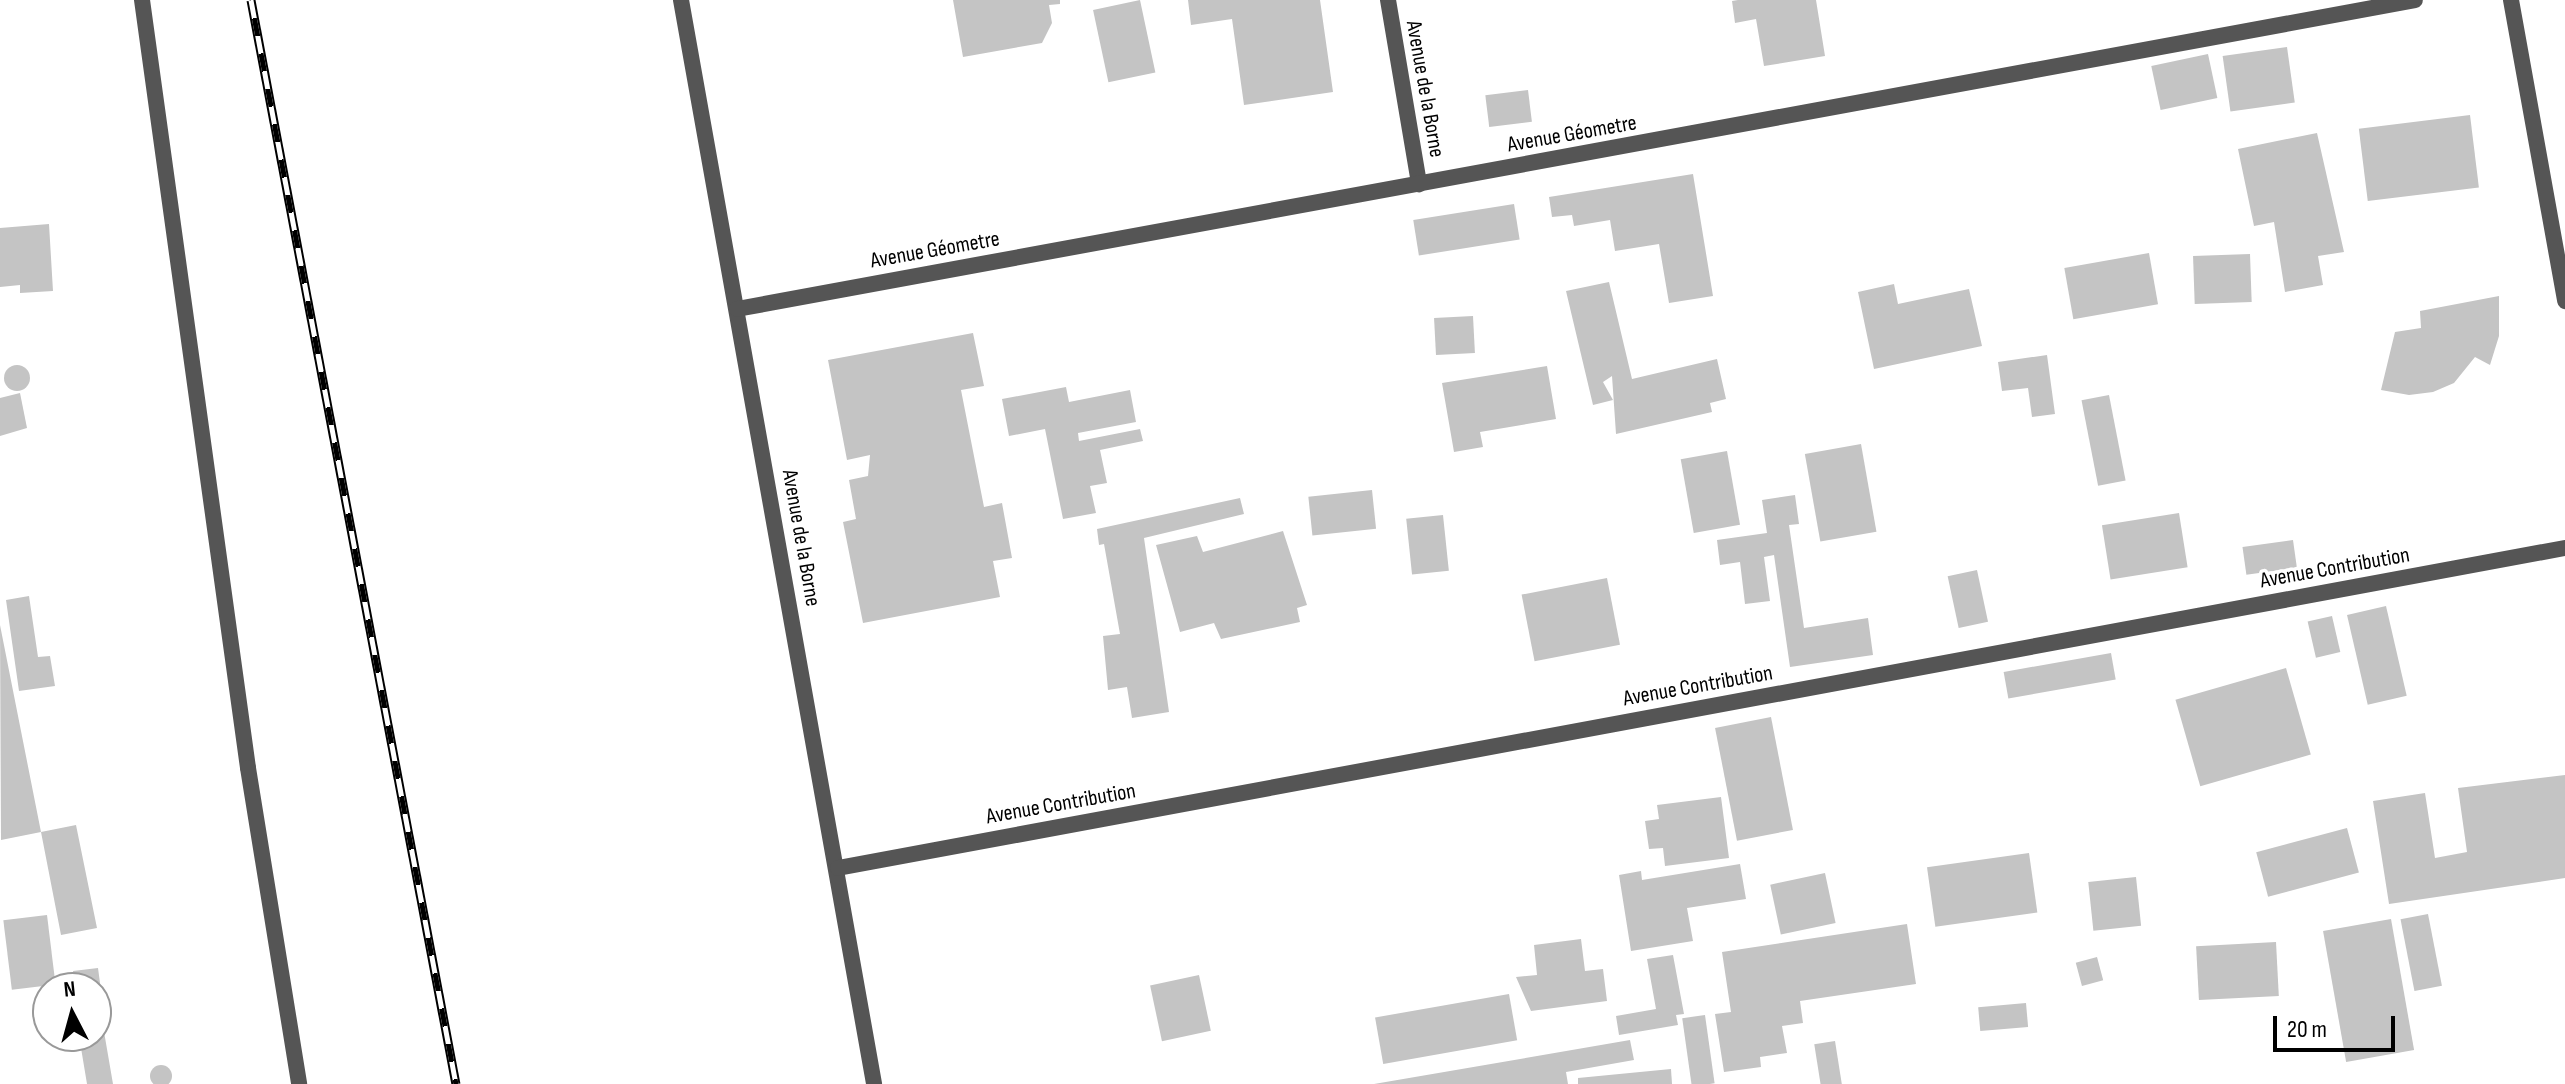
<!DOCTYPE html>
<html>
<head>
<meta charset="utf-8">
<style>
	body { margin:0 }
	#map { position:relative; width:2565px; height:1084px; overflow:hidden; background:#fff; font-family:"Sofia Sans Condensed",sans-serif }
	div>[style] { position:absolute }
	.building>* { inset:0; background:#c4c4c4; transform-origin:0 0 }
	.round { border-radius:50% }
	.street>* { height:16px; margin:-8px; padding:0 8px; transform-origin:8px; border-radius:8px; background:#555 }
	.rail>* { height:9px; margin-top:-4.5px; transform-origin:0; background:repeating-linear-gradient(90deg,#fff 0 18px,#000 0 36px); box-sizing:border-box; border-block:2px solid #000 }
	span { translate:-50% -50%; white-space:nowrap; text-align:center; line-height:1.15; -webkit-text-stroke:7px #fff; paint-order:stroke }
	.street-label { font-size:22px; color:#000 }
	.north { position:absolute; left:32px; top:972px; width:80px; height:80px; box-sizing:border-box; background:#fff; border:2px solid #999; border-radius:50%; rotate:354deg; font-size:22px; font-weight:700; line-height:32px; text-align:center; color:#000 }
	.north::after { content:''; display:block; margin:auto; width:28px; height:36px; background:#000; clip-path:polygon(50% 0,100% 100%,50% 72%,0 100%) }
	.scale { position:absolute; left:2273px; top:1016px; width:122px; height:36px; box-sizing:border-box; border:4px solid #000; border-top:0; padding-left:10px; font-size:24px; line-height:28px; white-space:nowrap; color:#000; -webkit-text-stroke:6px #fff; paint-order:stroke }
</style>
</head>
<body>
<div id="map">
	<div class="building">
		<i style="clip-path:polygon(953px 0,1060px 0,1060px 4px,1049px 5px,1052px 23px,1042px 43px,963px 57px)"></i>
		<i style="left:1140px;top:0;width:74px;height:48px;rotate:78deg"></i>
		<i style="clip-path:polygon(1188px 0,1320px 0,1333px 92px,1244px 105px,1232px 19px,1191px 25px)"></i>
		<i style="clip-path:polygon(1738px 0,1816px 0,1825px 56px,1764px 66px,1756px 19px,1735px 23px,1732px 1px)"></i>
		<i style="left:2287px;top:47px;width:56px;height:65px;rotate:82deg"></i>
		<i style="left:2208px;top:54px;width:45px;height:58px;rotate:78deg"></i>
		<i style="left:1528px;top:90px;width:32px;height:43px;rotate:83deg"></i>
		<i style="left:2470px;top:115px;width:73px;height:112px;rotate:83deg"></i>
		<i style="clip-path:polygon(2317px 133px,2344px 252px,2318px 256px,2323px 285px,2285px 292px,2274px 222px,2254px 226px,2238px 149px)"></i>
		<i style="clip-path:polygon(1693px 174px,1713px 296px,1669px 303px,1659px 244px,1615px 251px,1610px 220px,1574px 226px,1572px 215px,1552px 217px,1549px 197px)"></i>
		<i style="left:1514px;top:204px;width:36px;height:102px;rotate:81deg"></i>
		<i style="clip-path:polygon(49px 224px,53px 291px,20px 293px,20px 285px,0 287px,0 228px)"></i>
		<i style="left:2149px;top:253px;width:52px;height:86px;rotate:80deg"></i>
		<i style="left:2250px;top:254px;width:48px;height:57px;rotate:88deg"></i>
		<i style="clip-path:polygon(1609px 282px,1632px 379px,1717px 359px,1726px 399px,1710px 403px,1712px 412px,1616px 434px,1612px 376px,1603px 382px,1613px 400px,1593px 405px,1566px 291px)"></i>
		<i style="clip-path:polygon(1894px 284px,1898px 304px,1969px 289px,1982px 346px,1874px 369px,1858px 292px)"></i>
		<i style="clip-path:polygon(2499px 296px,2499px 336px,2490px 365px,2475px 357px,2454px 383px,2433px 392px,2409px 395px,2381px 390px,2395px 332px,2421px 328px,2420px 311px)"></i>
		<i style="left:1473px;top:316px;width:37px;height:39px;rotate:87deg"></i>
		<i style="clip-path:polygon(973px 333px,984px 386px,961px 390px,984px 507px,1002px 503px,1012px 558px,993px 561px,1000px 597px,863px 623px,843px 522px,856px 519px,849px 480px,868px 476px,870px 455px,847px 460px,828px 360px)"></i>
		<i style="clip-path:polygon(2047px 355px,2055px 414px,2032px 417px,2028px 388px,2002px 391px,1998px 362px)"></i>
		<i class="round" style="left:4px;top:365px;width:26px;height:26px"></i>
		<i style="clip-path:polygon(1547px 366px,1556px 419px,1480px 432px,1483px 447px,1454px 452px,1442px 383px)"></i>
		<i style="clip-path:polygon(1066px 387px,1069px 402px,1130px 390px,1136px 422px,1078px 433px,1079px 441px,1140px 429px,1143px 441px,1100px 450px,1107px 483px,1090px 486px,1096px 513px,1063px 519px,1045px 429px,1009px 436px,1002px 399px)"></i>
		<i style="clip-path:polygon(20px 393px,27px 428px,0 436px,0 398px)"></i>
		<i style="left:2109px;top:395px;width:87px;height:28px;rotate:79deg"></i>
		<i style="left:1861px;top:444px;width:89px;height:57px;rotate:80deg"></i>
		<i style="left:1727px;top:451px;width:75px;height:47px;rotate:80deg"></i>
		<i style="left:1372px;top:490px;width:39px;height:64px;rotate:84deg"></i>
		<i style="clip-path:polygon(1795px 495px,1799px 524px,1789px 525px,1804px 628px,1868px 618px,1873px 655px,1790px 667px,1774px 555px,1764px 557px,1770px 601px,1745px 604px,1740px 562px,1720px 565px,1717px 540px,1767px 533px,1762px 500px)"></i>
		<i style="clip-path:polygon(1240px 498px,1244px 514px,1144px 538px,1169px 712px,1132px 718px,1127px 687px,1108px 690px,1103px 636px,1120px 634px,1104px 544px,1099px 545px,1097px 529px)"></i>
		<i style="left:2179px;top:513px;width:55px;height:78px;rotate:81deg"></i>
		<i style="left:1443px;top:515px;width:56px;height:37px;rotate:84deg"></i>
		<i style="clip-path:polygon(1283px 531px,1307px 605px,1297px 608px,1300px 622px,1221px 639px,1214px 623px,1180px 632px,1156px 545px,1197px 536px,1203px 552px)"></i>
		<i style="left:2293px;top:540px;width:28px;height:51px;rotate:82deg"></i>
		<i style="left:1977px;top:570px;width:53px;height:30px;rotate:78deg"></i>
		<i style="left:1607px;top:578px;width:68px;height:87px;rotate:79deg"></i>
		<i style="clip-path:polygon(29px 596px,38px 657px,50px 656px,55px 686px,19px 691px,6px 600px)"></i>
		<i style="left:2386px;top:606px;width:92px;height:40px;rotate:77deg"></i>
		<i style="left:2332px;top:616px;width:37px;height:25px;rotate:77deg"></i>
		<i style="clip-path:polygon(0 625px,41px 832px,76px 825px,97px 928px,61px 935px,41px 832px,1px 840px)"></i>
		<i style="left:2111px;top:653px;width:27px;height:109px;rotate:80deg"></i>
		<i style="left:2286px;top:668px;width:90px;height:115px;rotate:74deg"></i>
		<i style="left:1771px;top:717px;width:115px;height:57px;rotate:79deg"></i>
		<i style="clip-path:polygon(2565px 775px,2565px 878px,2389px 904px,2373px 801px,2425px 793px,2435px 858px,2467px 852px,2458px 788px)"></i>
		<i style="clip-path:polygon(1721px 797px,1729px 858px,1665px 866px,1663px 848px,1649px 849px,1645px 821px,1659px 819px,1657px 805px)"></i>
		<i style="left:2347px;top:828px;width:46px;height:94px;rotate:75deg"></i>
		<i style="left:2029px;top:853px;width:60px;height:103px;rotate:82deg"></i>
		<i style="clip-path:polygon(1740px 864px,1746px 899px,1687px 908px,1693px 941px,1631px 951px,1619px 875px,1641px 871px,1642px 880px)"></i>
		<i style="left:1825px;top:873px;width:51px;height:56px;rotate:78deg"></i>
		<i style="left:2136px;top:877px;width:49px;height:48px;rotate:84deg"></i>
		<i style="left:2428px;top:914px;width:73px;height:28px;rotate:79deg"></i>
		<i style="left:47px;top:915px;width:70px;height:44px;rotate:83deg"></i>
		<i style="left:2391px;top:919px;width:133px;height:69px;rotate:80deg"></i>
		<i style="clip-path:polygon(1907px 924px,1916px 984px,1800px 1001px,1803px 1023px,1782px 1026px,1787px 1053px,1760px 1057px,1761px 1067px,1724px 1072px,1715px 1014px,1731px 1012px,1722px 952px)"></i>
		<i style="clip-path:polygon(1581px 939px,1585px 971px,1603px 969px,1607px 1001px,1531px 1011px,1516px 977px,1537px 975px,1534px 945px)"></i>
		<i style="left:2276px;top:942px;width:54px;height:80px;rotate:87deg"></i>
		<i style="clip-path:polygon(1673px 955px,1684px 1014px,1676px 1015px,1678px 1025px,1619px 1035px,1616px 1016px,1656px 1009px,1647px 959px)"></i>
		<i style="left:2097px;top:957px;width:24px;height:22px;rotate:75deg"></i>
		<i style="clip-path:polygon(98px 968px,103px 1005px,96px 1006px,96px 988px,75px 988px,73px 971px)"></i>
		<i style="left:1199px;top:975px;width:57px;height:50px;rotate:78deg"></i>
		<i style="left:1509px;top:994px;width:47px;height:136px;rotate:80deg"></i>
		<i style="left:2026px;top:1003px;width:24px;height:48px;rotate:85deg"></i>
		<i style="left:1705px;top:1015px;width:69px;height:23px;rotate:82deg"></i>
		<i style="clip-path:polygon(102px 1020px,113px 1084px,87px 1084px,79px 1036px,96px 1036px,96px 1021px)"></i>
		<i style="clip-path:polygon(1630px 1040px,1634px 1060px,1566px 1072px,1568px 1084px,1374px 1084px)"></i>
		<i style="left:1835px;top:1041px;width:44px;height:21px;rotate:81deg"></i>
		<i class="round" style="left:150px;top:1065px;width:22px;height:22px"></i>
		<i style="clip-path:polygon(1671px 1069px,1672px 1084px,1578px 1084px,1578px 1078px)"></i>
	</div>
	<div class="street">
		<i style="left:142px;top:0;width:775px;rotate:82.14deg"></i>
		<i style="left:248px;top:768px;width:320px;rotate:80.8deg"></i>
		<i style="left:681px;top:0;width:1101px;rotate:79.9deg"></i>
		<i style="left:1388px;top:0;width:187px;rotate:80.4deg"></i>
		<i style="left:2511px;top:0;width:306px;rotate:79.8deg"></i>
		<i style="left:737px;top:309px;width:1706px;rotate:-10.43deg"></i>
		<i style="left:838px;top:868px;width:1756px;rotate:-10.5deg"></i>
	</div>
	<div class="rail">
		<i style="left:251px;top:0;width:1103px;rotate:79.29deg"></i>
	</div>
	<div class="street-label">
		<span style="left:1425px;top:89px;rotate:80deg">Avenue de la Borne</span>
		<span style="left:1572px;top:134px;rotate:-10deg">Avenue Géometre</span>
		<span style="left:935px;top:250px;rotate:-10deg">Avenue Géometre</span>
		<span style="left:801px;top:538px;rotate:80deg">Avenue de la Borne</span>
		<span style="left:2335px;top:568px;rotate:-10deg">Avenue Contribution</span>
		<span style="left:1698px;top:686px;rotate:-10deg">Avenue Contribution</span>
		<span style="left:1061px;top:804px;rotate:-10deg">Avenue Contribution</span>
	</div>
	<div class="north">N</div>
	<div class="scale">20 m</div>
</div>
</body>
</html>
